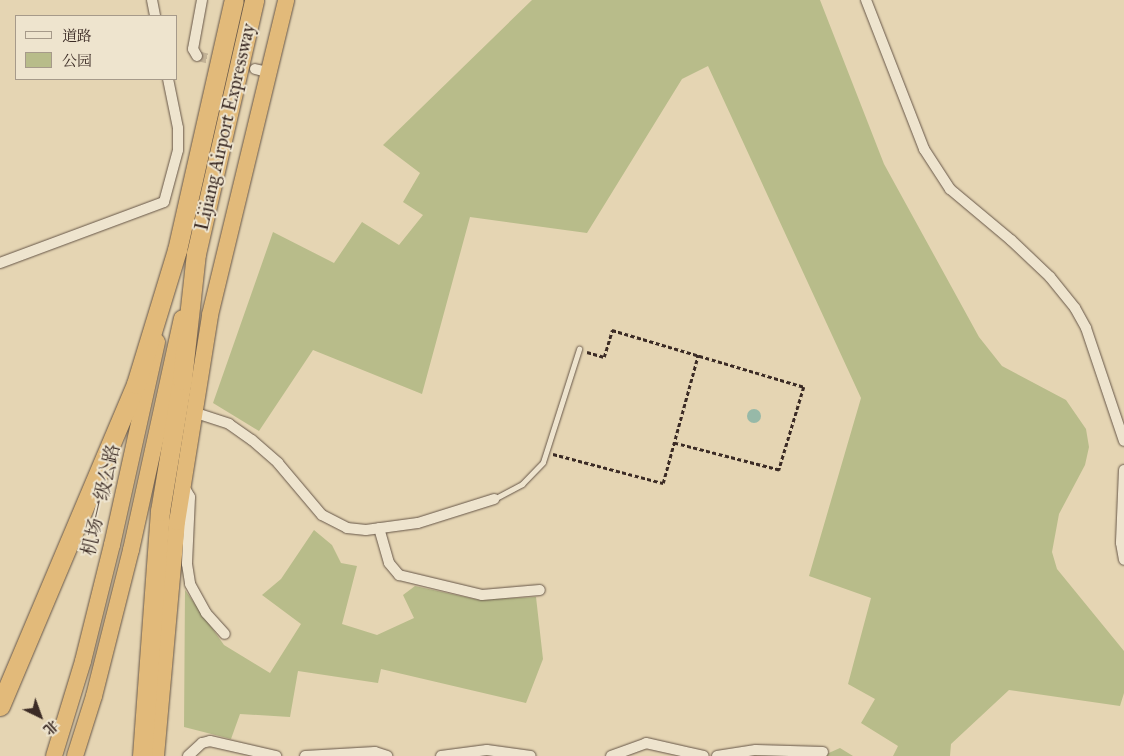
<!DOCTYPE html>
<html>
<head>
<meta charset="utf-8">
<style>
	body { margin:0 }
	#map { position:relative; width:1124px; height:756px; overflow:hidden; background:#e5d5b3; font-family:"IM FELL Great Primer","Noto Serif SC",serif }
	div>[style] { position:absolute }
	.green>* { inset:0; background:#b8bc8a }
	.water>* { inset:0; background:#97b9a8 }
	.round { border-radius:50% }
	.minor-tunnel>* { height:10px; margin-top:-5px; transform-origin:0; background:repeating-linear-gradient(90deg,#c3b397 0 10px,transparent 0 15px) }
	.path>* { height:2.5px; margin-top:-1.25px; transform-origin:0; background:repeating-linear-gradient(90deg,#3b2b25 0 4px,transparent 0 6.5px) }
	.roads { filter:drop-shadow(0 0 1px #665648) drop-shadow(0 0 1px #665648) }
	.service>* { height:5px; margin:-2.5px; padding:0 2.5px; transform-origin:2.5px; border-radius:2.5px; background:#eee4ce }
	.minor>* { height:10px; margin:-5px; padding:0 5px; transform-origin:5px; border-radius:5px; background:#eee4ce }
	.trunk>* { height:16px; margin:-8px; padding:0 8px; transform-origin:8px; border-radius:8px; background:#e2ba7a }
	.motorway>* { height:19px; margin:-9.5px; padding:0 9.5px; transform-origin:9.5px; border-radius:9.5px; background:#e2ba7a }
	span { translate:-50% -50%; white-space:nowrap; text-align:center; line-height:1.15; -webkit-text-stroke:4px #eee4ce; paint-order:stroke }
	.street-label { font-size:19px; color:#3b2b25 }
	.legend { position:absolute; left:15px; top:15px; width:162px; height:65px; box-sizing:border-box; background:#eee4ce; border:1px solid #a69a8a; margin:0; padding:6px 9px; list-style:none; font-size:15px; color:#3b2b25 }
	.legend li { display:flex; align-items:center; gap:10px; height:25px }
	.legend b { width:25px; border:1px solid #a69a8a }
	.north { position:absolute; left:15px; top:691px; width:50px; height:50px; -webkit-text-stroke:4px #eee4ce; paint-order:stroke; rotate:138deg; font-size:14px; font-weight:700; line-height:20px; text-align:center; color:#3b2b25 }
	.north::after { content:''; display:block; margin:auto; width:18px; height:22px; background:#3b2b25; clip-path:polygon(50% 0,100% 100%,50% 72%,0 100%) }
</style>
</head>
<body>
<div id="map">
	<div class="green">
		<i style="clip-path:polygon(532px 0,820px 0,884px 164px,979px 337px,1002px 366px,1066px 400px,1086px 429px,1089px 447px,1085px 465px,1059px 514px,1052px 552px,1057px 569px,1124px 651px,1124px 693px,1120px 706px,1009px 690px,951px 744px,950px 756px,893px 756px,898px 746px,861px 723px,875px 699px,848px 684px,871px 598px,809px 576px,861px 398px,708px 66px,682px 79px,587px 233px,470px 217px,422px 394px,313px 350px,259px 431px,213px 403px,273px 232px,334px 263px,362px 222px,399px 245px,423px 215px,403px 202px,420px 173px,383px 145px)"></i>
		<i style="clip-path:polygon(314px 530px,332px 545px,341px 563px,357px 566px,342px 624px,377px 635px,414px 618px,403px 595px,415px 586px,479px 600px,536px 597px,543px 659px,526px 703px,381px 669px,378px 683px,298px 671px,290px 717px,240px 714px,231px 739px,184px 727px,185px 590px,224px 645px,270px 673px,301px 624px,262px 595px,281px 579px)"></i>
		<i style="clip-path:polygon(840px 748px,853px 756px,822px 756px)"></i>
	</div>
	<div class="water">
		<i class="round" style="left:747px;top:409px;width:14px;height:14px"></i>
	</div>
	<div class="minor-tunnel">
		<i style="left:197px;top:56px;width:27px;rotate:13deg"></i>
	</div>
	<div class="path">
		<i style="left:587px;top:352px;width:18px;rotate:16deg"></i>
		<i style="left:604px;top:357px;width:28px;rotate:-73deg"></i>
		<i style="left:612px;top:330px;width:200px;rotate:16.5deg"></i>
		<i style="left:804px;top:387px;width:87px;rotate:106.8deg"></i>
		<i style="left:779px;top:470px;width:108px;rotate:-165.6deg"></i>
		<i style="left:553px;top:454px;width:114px;rotate:14.8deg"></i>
		<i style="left:663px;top:483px;width:133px;rotate:-74.7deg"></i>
	</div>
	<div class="roads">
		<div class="service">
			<i style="left:494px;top:499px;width:32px;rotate:-28deg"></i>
			<i style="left:522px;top:484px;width:30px;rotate:-46deg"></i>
			<i style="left:543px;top:462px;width:119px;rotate:-72.3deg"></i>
		</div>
		<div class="minor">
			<i style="left:152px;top:0;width:16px;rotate:79deg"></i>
			<i style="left:866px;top:0;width:160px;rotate:68.7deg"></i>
			<i style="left:924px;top:149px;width:48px;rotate:57deg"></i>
			<i style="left:950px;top:189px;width:80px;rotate:39.9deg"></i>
			<i style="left:1011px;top:240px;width:54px;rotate:43.5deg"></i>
			<i style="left:1050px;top:277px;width:40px;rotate:51deg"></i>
			<i style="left:1075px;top:308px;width:23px;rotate:61deg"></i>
			<i style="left:1086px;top:328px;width:119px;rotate:71.4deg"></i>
			<i style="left:197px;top:56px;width:8px;rotate:-120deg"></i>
			<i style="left:193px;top:49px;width:50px;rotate:-79.6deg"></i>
			<i style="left:255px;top:69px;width:12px;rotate:14deg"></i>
			<i style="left:0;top:263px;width:175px;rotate:-20.4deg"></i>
			<i style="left:164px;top:202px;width:54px;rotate:-74.9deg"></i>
			<i style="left:178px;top:150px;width:22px;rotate:-90deg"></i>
			<i style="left:178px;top:128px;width:50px;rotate:-101.5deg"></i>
			<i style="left:193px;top:412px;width:38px;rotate:18deg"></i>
			<i style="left:229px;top:424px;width:28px;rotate:35deg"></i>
			<i style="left:252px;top:440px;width:35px;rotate:41deg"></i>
			<i style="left:278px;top:463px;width:68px;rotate:49.8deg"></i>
			<i style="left:322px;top:515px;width:28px;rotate:27deg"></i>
			<i style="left:347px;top:528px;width:19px;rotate:6deg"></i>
			<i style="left:366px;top:530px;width:52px;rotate:-7.7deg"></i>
			<i style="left:418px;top:523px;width:80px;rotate:-17.5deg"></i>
			<i style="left:1124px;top:470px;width:73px;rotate:92.4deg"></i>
			<i style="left:1121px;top:543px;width:17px;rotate:80deg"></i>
			<i style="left:183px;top:485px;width:14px;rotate:60deg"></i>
			<i style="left:190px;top:497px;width:67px;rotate:92.6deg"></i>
			<i style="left:187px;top:564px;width:20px;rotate:81deg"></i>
			<i style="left:190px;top:584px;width:33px;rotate:61deg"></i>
			<i style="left:206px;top:613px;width:28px;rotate:48deg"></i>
			<i style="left:379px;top:528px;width:36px;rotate:74deg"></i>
			<i style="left:389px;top:563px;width:16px;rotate:50deg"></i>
			<i style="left:399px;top:575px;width:85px;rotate:13.5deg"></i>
			<i style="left:482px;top:595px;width:58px;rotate:-4.9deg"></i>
			<i style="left:188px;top:756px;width:19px;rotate:-43deg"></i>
			<i style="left:202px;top:743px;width:8px;rotate:-14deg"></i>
			<i style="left:210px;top:741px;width:68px;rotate:12.8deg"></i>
			<i style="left:305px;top:756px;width:70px;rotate:-3.3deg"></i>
			<i style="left:375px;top:752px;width:13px;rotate:18deg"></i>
			<i style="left:441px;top:756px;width:46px;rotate:-7.4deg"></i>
			<i style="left:487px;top:750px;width:44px;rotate:7.8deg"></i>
			<i style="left:611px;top:756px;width:37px;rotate:-20deg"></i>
			<i style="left:646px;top:743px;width:59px;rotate:12.6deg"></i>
			<i style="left:717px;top:756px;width:39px;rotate:-9deg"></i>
			<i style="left:756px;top:750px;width:67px;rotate:1.7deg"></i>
		</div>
		<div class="trunk">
			<i style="left:54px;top:756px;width:99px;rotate:-73deg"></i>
			<i style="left:83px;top:661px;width:120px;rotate:-76deg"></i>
			<i style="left:112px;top:545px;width:208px;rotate:-77.5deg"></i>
			<i style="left:75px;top:756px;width:63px;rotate:-72.4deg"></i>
			<i style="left:94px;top:696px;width:151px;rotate:-75.8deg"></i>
			<i style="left:131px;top:550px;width:237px;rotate:-77.6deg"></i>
			<i style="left:156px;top:756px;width:235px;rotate:-84.9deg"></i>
			<i style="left:177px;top:522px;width:210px;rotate:-80.9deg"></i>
			<i style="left:210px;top:315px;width:324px;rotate:-76.4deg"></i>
		</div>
		<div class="motorway">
			<i style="left:0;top:706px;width:350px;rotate:-67.1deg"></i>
			<i style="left:136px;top:384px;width:140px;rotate:-73deg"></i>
			<i style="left:177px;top:250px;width:256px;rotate:-77.2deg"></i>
			<i style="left:142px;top:756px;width:246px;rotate:-85.8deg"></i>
			<i style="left:160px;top:511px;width:133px;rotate:-80.5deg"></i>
			<i style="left:182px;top:380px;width:127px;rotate:-83.7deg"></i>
			<i style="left:196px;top:254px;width:261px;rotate:-77.1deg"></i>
		</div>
	</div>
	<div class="street-label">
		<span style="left:225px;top:127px;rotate:-77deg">Lijiang Airport Expressway</span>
		<span style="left:101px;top:500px;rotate:-77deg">机场一级公路</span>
	</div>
	<ul class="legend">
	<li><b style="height:6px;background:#eee4ce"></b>道路</li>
	<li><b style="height:14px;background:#b8bc8a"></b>公园</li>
	</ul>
	<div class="north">北</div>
</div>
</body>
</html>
